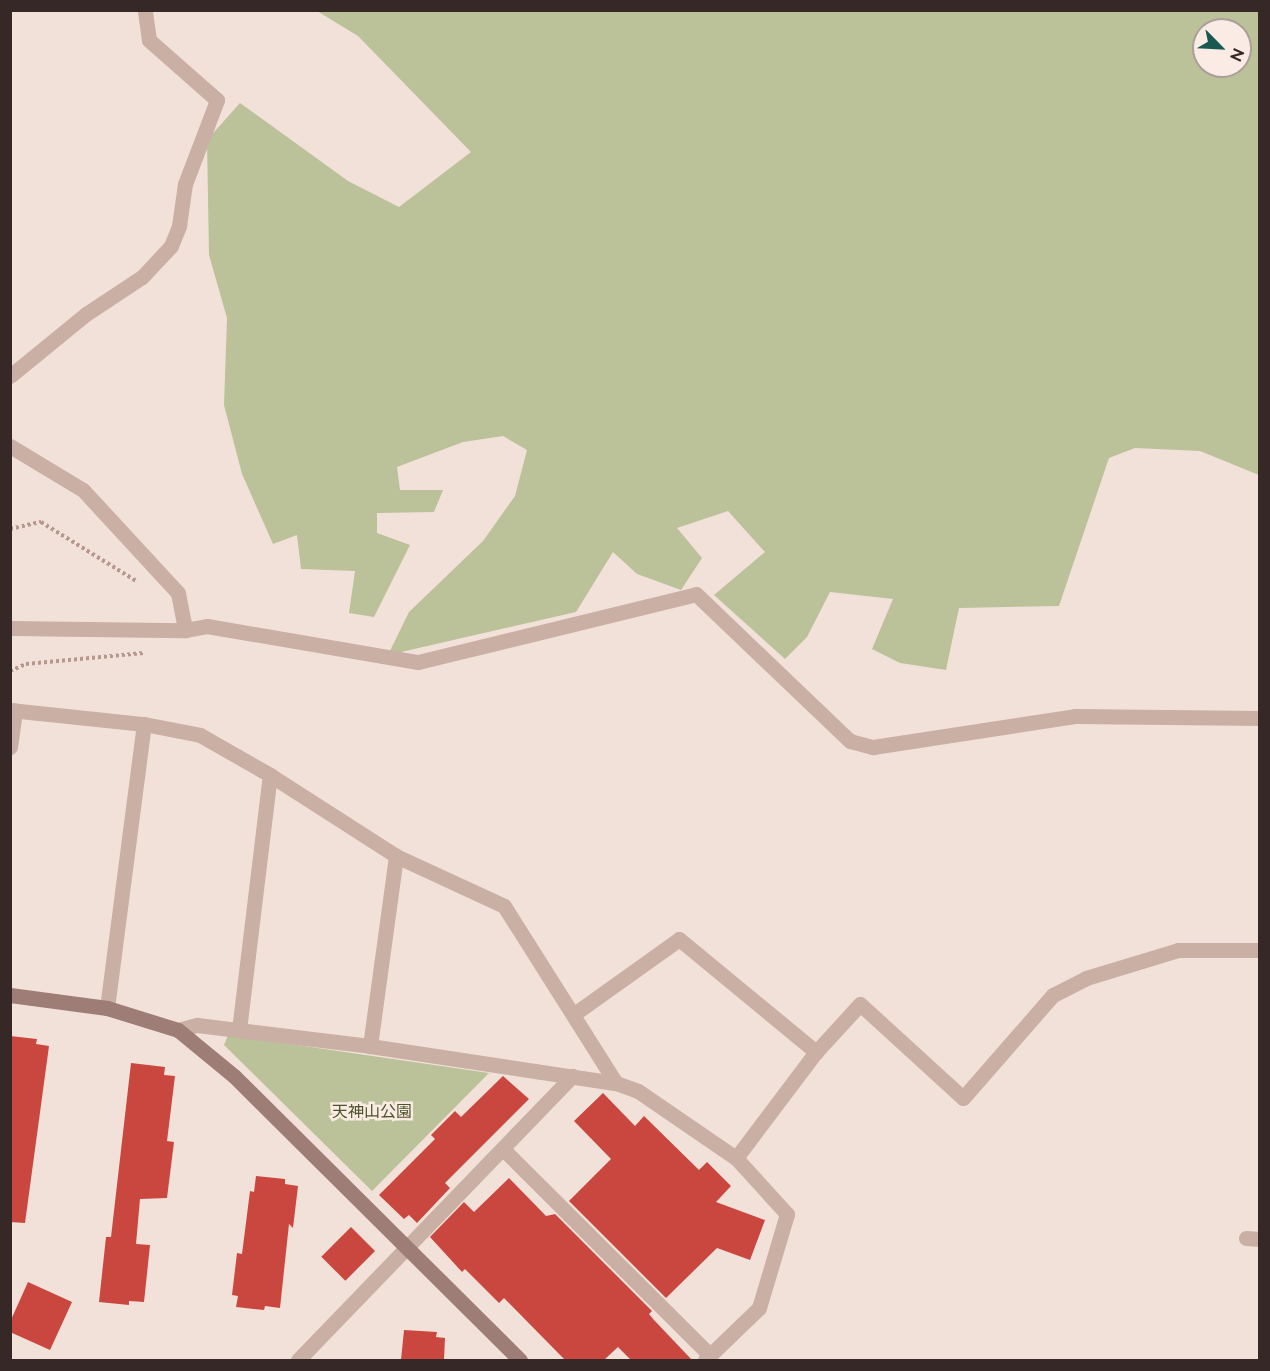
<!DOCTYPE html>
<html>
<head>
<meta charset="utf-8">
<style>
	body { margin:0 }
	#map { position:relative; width:1270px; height:1371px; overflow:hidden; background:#f2e1d9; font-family:Raleway,"Noto Sans JP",sans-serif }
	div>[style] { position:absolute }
	.green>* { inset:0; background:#bbc198 }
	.building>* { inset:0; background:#ca473f; transform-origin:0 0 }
	.path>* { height:4px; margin-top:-2px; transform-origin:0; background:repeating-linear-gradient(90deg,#b6988f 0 3px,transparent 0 6px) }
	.street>* { height:15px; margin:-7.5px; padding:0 7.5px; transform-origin:7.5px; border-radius:7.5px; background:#caafa4 }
	.secondary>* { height:15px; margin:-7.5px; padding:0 7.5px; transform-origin:7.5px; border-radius:7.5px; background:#9e7d76 }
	span { translate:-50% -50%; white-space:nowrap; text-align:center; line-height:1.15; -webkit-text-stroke:5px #faece5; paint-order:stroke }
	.park-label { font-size:16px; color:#4d5429 }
	.frame { position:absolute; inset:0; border:12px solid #362826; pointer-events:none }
	.north { position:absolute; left:1192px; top:18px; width:60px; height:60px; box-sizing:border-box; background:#faece5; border:2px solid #ac9e99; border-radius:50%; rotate:114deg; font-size:16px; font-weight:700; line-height:24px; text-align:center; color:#362826 }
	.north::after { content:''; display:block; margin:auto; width:21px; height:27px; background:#1b5851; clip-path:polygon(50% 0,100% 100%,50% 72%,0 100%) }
</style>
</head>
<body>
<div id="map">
	<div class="green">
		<i style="clip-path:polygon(evenodd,317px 11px,1259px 11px,1259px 475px,1200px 451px,1135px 448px,1109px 458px,1059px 606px,959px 608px,946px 670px,900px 663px,872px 649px,893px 599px,830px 592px,807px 637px,785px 659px,714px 595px,765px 552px,728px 511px,677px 528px,702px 558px,681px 590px,637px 574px,613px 552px,576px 612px,388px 655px,409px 612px,483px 541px,515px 496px,527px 450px,503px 436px,463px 442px,397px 467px,400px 490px,443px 490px,434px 512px,377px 513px,377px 533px,410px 545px,374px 617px,349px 613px,355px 571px,301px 569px,297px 535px,273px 544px,242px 474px,224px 405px,227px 318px,209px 255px,207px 140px,240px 103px,348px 181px,399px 207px,471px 152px,358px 36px,317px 11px,1204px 30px,1240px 30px,1240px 66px,1204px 66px,1204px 30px)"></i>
		<i style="clip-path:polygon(228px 1035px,489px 1073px,372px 1191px,224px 1045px)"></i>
	</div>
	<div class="building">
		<i style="clip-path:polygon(10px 1036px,37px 1039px,36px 1044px,49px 1046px,25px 1223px,10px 1222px)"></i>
		<i style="clip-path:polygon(131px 1063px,165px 1067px,164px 1075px,175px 1076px,167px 1141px,174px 1142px,167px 1198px,140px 1199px,136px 1244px,150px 1245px,144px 1302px,129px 1301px,129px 1305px,99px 1302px,106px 1237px,111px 1237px)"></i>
		<i style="clip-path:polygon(503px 1076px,529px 1099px,445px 1183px,450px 1188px,417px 1223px,409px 1215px,404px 1219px,379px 1195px,435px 1139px,431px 1135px,455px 1111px,461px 1117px)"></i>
		<i style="clip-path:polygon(603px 1093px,635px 1126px,644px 1116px,699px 1170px,707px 1162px,731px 1186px,716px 1202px,765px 1220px,750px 1260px,717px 1248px,666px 1298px,569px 1201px,611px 1159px,574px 1121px)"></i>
		<i style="clip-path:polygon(256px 1176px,285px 1179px,285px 1184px,298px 1186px,293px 1228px,289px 1224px,280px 1308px,265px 1306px,264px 1310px,236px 1307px,238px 1296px,232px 1295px,237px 1253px,242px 1254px,250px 1191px,254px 1192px)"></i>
		<i style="clip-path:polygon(509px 1178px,546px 1216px,555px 1214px,652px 1311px,649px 1314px,654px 1320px,692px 1360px,631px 1360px,618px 1347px,604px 1360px,565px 1360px,504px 1298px,499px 1303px,465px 1269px,462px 1272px,430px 1237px,464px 1202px,474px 1212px)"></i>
		<i style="left:351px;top:1227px;width:34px;height:42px;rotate:45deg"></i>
		<i style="clip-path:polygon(28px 1282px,72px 1302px,50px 1350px,10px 1332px,10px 1322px)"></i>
		<i style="clip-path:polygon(404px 1330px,437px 1332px,436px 1337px,445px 1338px,444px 1360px,401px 1360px)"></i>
	</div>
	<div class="path">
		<i style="left:10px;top:529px;width:32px;rotate:-13deg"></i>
		<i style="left:41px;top:522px;width:112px;rotate:31.8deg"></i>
		<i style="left:10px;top:671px;width:17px;rotate:-24deg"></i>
		<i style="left:26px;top:664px;width:118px;rotate:-5.4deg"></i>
	</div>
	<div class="street">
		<i style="left:10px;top:376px;width:98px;rotate:-39.2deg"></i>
		<i style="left:86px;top:314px;width:67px;rotate:-33.5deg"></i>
		<i style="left:142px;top:277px;width:42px;rotate:-46.9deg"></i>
		<i style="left:171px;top:246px;width:22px;rotate:-68deg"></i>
		<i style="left:179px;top:226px;width:42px;rotate:-81.9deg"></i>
		<i style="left:185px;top:184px;width:90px;rotate:-69.1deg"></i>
		<i style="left:217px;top:100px;width:91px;rotate:-138.6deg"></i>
		<i style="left:149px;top:40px;width:30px;rotate:-98deg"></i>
		<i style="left:10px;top:446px;width:85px;rotate:31.1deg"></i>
		<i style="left:83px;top:490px;width:140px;rotate:47.3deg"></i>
		<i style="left:178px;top:593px;width:38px;rotate:79deg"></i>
		<i style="left:10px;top:628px;width:175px;rotate:0.7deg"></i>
		<i style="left:185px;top:630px;width:22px;rotate:-10deg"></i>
		<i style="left:207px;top:626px;width:214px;rotate:9.7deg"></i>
		<i style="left:418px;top:662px;width:286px;rotate:-13.7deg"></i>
		<i style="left:696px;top:594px;width:213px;rotate:43.7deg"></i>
		<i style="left:850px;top:741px;width:24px;rotate:15deg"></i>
		<i style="left:873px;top:747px;width:204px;rotate:-8.7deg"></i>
		<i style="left:1075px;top:716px;width:185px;rotate:0.6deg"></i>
		<i style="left:10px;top:710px;width:135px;rotate:6deg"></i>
		<i style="left:144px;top:724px;width:57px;rotate:11.1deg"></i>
		<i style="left:200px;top:735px;width:81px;rotate:29.7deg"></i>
		<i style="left:270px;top:775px;width:150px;rotate:32.7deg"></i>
		<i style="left:396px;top:856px;width:119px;rotate:24.8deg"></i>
		<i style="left:504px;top:906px;width:209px;rotate:57.7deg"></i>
		<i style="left:10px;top:747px;width:37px;rotate:-82deg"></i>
		<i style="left:107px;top:1008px;width:286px;rotate:-82.6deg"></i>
		<i style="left:574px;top:1014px;width:129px;rotate:-35.5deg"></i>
		<i style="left:679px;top:939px;width:178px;rotate:39.5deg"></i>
		<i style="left:178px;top:1030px;width:20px;rotate:-15deg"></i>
		<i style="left:197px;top:1025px;width:174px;rotate:6.9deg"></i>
		<i style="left:370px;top:1046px;width:249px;rotate:8.6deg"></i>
		<i style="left:616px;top:1083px;width:23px;rotate:20deg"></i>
		<i style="left:638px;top:1091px;width:119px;rotate:34.4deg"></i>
		<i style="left:736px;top:1158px;width:76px;rotate:47.7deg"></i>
		<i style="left:787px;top:1214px;width:98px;rotate:106.6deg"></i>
		<i style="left:759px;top:1308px;width:75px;rotate:136.1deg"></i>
		<i style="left:239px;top:1030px;width:257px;rotate:-83.1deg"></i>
		<i style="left:370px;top:1046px;width:192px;rotate:-82.2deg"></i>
		<i style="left:503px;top:1149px;width:292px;rotate:44.9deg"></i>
		<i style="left:736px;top:1158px;width:133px;rotate:-53deg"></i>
		<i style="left:816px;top:1052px;width:65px;rotate:-47.5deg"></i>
		<i style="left:860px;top:1004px;width:139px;rotate:42.4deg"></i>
		<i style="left:963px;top:1098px;width:137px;rotate:-48.9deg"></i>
		<i style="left:1053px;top:995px;width:37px;rotate:-27deg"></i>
		<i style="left:1086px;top:978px;width:96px;rotate:-16.9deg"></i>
		<i style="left:1178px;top:950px;width:82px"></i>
		<i style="left:1246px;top:1238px;width:14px;rotate:4deg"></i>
		<i style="left:298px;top:1360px;width:395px;rotate:-46deg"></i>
	</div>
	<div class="secondary">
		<i style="left:10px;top:995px;width:98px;rotate:7.6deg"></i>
		<i style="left:107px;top:1008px;width:74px;rotate:17.2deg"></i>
		<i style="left:178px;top:1030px;width:72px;rotate:39.4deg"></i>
		<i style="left:234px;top:1076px;width:403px;rotate:44.8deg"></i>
	</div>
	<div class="park-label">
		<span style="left:372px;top:1112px">天神山公園</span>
	</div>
	<div class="frame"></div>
	<div class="north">N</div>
</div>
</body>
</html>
